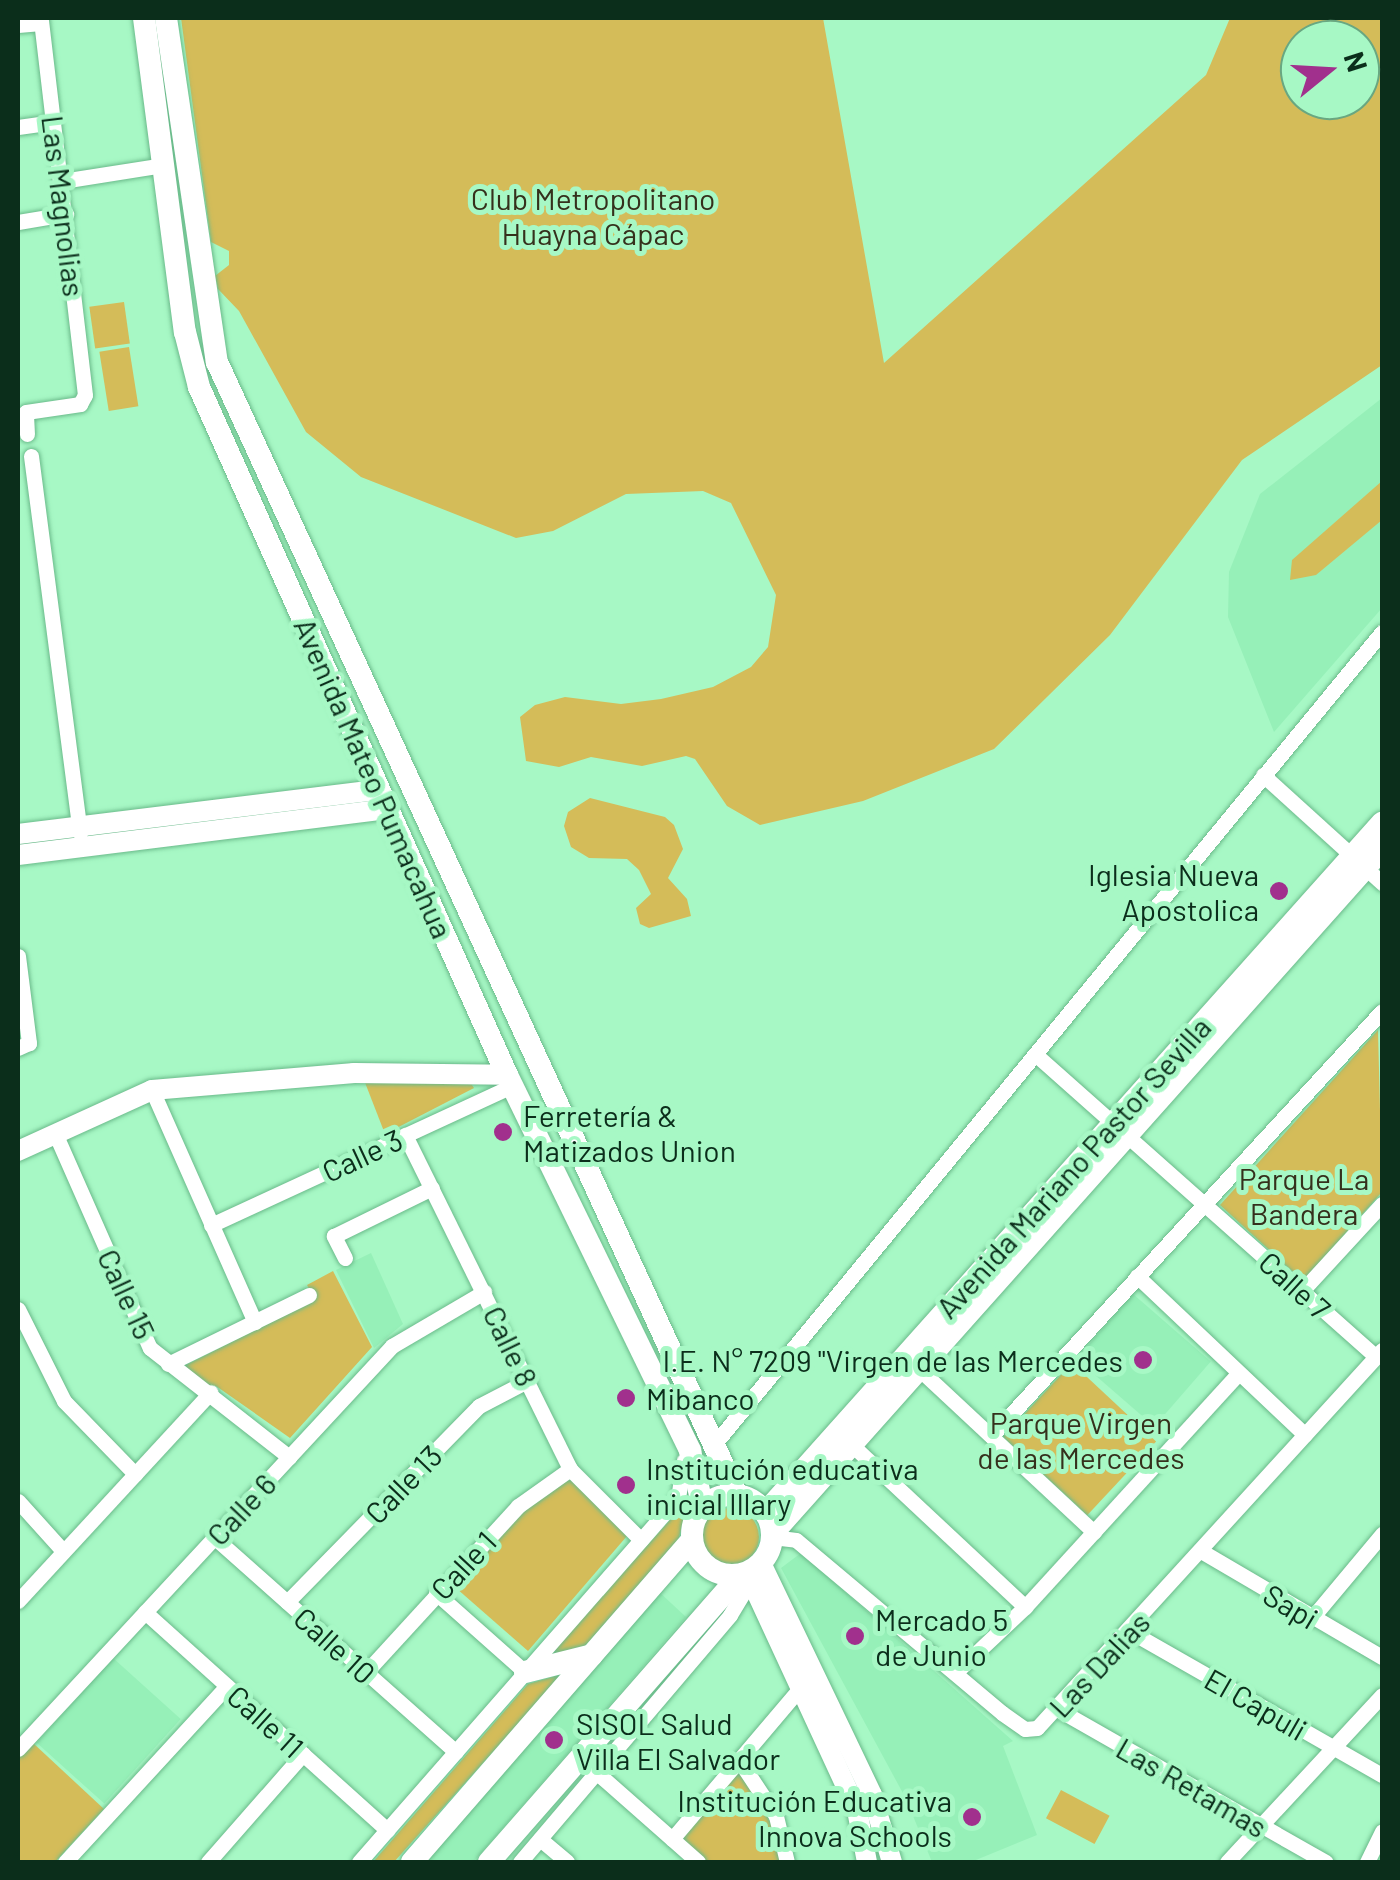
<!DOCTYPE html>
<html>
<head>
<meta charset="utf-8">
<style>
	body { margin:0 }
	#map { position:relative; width:1400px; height:1880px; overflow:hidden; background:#a7f8c5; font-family:Barlow,sans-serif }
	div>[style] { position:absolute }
	.built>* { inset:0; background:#96f0b8; transform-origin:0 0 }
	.green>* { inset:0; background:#d4bc59; transform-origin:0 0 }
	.round { border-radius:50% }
	.roads { filter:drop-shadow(0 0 2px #6aba8a) drop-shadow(0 0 2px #6aba8a) }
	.minor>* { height:15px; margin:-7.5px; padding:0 7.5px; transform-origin:7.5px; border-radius:7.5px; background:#fff }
	.tertiary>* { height:20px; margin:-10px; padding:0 10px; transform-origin:10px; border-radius:10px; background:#fff }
	.secondary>* { height:22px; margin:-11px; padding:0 11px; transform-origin:11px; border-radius:11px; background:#fff }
	.secondary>.ring { margin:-11px; padding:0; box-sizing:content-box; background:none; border:22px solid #fff; border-radius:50% }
	.dots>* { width:28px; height:28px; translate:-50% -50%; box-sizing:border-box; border:5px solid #a7f8c5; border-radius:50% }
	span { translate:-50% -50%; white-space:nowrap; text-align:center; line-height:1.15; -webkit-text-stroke:10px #a7f8c5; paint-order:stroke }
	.park-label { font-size:30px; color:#35301c }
	.street-label { font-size:30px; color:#0b2e1b }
	.poi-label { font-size:30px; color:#0b2e1b }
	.right { translate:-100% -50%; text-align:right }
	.left { translate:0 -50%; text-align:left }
	.frame { position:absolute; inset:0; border:20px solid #0b2e1b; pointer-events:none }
	.north { position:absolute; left:1280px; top:20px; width:100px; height:100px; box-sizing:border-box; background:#a7f8c5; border:2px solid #69a781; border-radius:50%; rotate:72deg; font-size:28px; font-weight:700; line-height:40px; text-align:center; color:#0b2e1b }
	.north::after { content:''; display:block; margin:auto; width:35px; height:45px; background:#a1308d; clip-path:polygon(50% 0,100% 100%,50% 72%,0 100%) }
</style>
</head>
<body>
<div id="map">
	<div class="built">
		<i style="clip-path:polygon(1382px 398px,1382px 608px,1274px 732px,1228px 617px,1229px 572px,1260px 494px)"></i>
		<i style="clip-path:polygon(371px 1253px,403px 1324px,374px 1348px,336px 1270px)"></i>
		<i style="left:1133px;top:1294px;width:103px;height:86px;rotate:41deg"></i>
		<i style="clip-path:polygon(801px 1553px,1013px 1741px,1003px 1746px,1037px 1835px,971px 1862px,932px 1862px,906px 1799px,917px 1792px,905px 1797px,781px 1568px)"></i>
		<i style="clip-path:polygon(657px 1590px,686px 1617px,473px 1862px,424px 1862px)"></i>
		<i style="left:113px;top:1658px;width:91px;height:114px;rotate:42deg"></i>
	</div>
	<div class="green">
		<i style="clip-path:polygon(evenodd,181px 18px,823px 18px,884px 363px,1206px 75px,1230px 18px,1382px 18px,1382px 365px,1242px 460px,1110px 635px,994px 749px,863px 801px,760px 825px,727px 806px,695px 759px,686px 756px,642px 766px,591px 757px,559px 767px,526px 761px,520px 717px,535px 705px,565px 697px,621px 704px,661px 699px,713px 687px,751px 667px,768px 647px,776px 595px,731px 503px,703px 491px,626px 494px,553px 531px,516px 538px,361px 477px,306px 432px,239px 311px,218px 289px,215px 276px,229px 265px,229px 251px,211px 242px,181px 18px,1300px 40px,1360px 40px,1360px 100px,1300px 100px,1300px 40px)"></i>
		<i style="left:124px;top:302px;width:42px;height:35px;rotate:82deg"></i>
		<i style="left:129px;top:347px;width:60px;height:30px;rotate:81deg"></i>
		<i style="clip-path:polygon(1382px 481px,1382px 520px,1316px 575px,1290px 580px,1292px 560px)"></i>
		<i style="clip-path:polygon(590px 798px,665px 817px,674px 825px,683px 849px,668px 878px,687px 899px,691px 916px,649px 928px,640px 924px,636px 908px,651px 894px,639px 870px,627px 859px,589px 858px,571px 847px,564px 826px,568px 812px)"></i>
		<i style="clip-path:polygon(1378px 1030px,1382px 1192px,1303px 1281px,1220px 1205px)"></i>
		<i style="clip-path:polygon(364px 1080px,470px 1082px,474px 1088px,385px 1134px)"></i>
		<i style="clip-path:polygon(333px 1271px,372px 1347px,290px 1438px,216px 1386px,198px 1385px,182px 1367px,315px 1300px,307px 1285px)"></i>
		<i style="left:1072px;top:1363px;width:115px;height:101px;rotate:43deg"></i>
		<i style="clip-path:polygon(569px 1476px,627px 1536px,528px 1651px,456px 1588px,524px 1508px)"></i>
		<i style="clip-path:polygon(689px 1499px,678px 1541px,585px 1646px,543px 1661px)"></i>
		<i class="round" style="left:701px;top:1508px;width:58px;height:58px"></i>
		<i style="clip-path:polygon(563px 1674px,394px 1862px,373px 1862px,528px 1684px)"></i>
		<i style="clip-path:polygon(33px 1743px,104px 1809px,55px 1862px,18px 1862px,18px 1759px)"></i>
		<i style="clip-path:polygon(738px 1770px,778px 1835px,780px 1862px,707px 1862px,678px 1837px)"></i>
		<i style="left:1061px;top:1790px;width:55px;height:32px;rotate:28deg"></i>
	</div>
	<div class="roads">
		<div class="minor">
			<i style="left:18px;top:25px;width:23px;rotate:-5deg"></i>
			<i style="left:18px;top:127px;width:36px;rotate:-8deg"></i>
			<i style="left:62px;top:181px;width:102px;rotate:-9deg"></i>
			<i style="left:18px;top:222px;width:49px;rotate:-9.5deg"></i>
			<i style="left:27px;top:434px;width:22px;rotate:-93deg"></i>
			<i style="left:26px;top:412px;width:55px;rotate:-8.4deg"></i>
			<i style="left:80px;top:404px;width:10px;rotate:-61deg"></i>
			<i style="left:85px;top:395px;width:380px;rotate:-96.7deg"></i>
			<i style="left:31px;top:456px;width:380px;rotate:82.6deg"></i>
			<i style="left:1263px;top:775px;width:161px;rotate:42.2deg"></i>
			<i style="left:18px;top:956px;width:88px;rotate:82.8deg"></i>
			<i style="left:29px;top:1043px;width:12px;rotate:156deg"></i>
			<i style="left:1035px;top:1054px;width:456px;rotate:41.6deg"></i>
			<i style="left:152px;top:1090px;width:254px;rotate:66.1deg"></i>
			<i style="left:55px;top:1133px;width:235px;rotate:66.2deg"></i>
			<i style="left:150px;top:1348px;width:177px;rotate:38.1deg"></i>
			<i style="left:405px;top:1135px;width:373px;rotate:63.7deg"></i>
			<i style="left:570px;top:1469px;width:100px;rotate:45deg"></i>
			<i style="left:211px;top:1225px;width:332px;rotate:-24.8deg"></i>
			<i style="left:345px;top:1258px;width:25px;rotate:-117deg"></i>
			<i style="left:334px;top:1236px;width:109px;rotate:-26.1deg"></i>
			<i style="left:1137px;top:1276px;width:231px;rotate:43.4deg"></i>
			<i style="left:1301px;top:1292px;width:120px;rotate:-47.4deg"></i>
			<i style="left:18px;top:1309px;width:103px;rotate:63.4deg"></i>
			<i style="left:64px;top:1401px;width:102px;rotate:45.8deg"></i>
			<i style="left:168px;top:1364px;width:157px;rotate:-26.1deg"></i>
			<i style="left:919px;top:1369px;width:239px;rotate:43deg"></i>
			<i style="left:991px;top:1436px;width:577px;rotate:-47.39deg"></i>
			<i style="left:852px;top:1445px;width:237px;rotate:43.1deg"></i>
			<i style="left:712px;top:1447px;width:1055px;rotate:-50.58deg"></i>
			<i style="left:18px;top:1501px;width:67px;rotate:48deg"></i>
			<i style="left:772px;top:1537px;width:24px;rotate:7deg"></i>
			<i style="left:796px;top:1540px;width:269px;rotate:40deg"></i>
			<i style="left:1002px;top:1713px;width:28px;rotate:35deg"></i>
			<i style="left:1025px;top:1729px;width:12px;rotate:-5deg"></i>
			<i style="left:1037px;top:1728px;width:512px;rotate:-47.61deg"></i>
			<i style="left:215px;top:1538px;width:322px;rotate:41.6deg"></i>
			<i style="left:1201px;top:1551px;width:210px;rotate:30.4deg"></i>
			<i style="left:436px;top:1593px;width:119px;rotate:41.6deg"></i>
			<i style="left:18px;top:1601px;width:284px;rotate:-47.3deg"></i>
			<i style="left:287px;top:1602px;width:274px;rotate:-45.6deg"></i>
			<i style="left:479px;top:1406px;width:56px;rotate:-27.5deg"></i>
			<i style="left:145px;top:1612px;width:326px;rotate:42deg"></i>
			<i style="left:1311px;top:1619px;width:111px;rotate:-50.1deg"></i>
			<i style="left:1131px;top:1632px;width:289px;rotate:29.7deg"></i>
			<i style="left:366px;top:1672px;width:225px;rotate:-47.5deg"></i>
			<i style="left:518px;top:1506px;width:64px;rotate:-35.4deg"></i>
			<i style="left:956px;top:1672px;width:95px;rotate:-43.3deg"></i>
			<i style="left:1025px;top:1607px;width:316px;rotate:-47.6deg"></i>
			<i style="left:1059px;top:1710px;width:307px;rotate:29.7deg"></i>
			<i style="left:18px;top:1749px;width:550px;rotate:-47.14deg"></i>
			<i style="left:392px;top:1346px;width:107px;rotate:-30.4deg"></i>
			<i style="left:739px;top:1760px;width:67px;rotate:56.5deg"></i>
			<i style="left:776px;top:1816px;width:47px;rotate:76.6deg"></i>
			<i style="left:596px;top:1772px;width:136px;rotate:41.4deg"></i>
			<i style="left:540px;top:1839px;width:35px;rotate:40deg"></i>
			<i style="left:672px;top:1839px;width:198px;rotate:-49.7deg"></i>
			<i style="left:65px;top:1862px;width:239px;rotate:-47.4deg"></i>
			<i style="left:208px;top:1862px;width:144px;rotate:-48.7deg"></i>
			<i style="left:359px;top:1862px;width:484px;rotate:-48.8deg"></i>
			<i style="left:678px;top:1498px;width:38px;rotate:-81deg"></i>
			<i style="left:520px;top:1862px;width:324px;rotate:-49.6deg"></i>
			<i style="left:730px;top:1615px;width:29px;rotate:-59deg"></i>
			<i style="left:745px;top:1590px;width:17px;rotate:-90deg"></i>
			<i style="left:1227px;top:1862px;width:228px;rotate:-47.1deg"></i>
			<i style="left:1367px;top:1862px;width:34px;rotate:-64deg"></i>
		</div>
		<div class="tertiary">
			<i style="left:18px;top:834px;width:363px;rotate:-7deg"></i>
			<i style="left:18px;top:855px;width:372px;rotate:-7.1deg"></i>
			<i style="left:18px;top:1151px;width:147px;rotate:-24.5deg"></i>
			<i style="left:152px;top:1090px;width:203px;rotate:-4.8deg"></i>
			<i style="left:354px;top:1073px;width:153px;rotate:0.7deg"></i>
			<i style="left:761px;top:1563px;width:257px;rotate:64.4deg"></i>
			<i style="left:872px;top:1795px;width:70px;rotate:73.4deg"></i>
			<i style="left:747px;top:1572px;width:262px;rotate:65.2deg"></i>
			<i style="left:857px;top:1810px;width:53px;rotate:79.1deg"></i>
		</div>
		<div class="secondary">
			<i style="left:144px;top:18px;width:317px;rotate:82.6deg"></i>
			<i style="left:185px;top:332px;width:57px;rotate:75.7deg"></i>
			<i style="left:199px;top:387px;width:754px;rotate:65.88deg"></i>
			<i style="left:507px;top:1075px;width:418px;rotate:64deg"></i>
			<i style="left:690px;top:1451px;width:58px;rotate:77.2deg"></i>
			<i style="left:166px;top:18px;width:348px;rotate:81.6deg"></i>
			<i style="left:217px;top:362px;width:1247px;rotate:65.35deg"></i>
			<i class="ring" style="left:692px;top:1495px;width:58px;height:58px"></i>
			<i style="left:765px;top:1513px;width:926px;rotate:-48.2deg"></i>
			<i style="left:772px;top:1534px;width:917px;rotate:-48.31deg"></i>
			<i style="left:525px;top:1672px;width:69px;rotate:-14.2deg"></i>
			<i style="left:412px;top:1862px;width:427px;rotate:-49deg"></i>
			<i style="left:489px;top:1862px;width:381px;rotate:-48.8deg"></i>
		</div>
	</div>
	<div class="dots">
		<i style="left:1279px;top:891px;background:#a1308d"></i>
		<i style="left:503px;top:1132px;background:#a1308d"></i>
		<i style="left:1143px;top:1360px;background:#a1308d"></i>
		<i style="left:626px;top:1398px;background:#a1308d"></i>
		<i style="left:626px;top:1485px;background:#a1308d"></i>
		<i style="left:855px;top:1636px;background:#a1308d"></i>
		<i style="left:554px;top:1740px;background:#a1308d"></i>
		<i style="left:972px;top:1817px;background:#a1308d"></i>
	</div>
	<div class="park-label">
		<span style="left:593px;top:215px">Club Metropolitano<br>Huayna Cápac</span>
		<span style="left:1304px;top:1195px">Parque La<br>Bandera</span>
		<span style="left:1081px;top:1439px">Parque Virgen<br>de las Mercedes</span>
	</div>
	<div class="street-label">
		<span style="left:64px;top:206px;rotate:83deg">Las Magnolias</span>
		<span style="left:374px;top:778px;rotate:66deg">Avenida Mateo Pumacahua</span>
		<span style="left:362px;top:1155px;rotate:-25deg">Calle 3</span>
		<span style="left:1073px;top:1167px;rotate:-48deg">Avenida Mariano Pastor Sevilla</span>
		<span style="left:1295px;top:1285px;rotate:42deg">Calle 7</span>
		<span style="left:127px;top:1294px;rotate:65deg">Calle 15</span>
		<span style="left:511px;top:1346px;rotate:64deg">Calle 8</span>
		<span style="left:403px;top:1484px;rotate:-46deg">Calle 13</span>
		<span style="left:241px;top:1509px;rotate:-47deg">Calle 6</span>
		<span style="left:463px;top:1565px;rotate:-47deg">Calle 1</span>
		<span style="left:1291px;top:1606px;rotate:31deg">Sapi</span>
		<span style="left:335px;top:1645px;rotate:42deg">Calle 10</span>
		<span style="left:1099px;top:1664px;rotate:-47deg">Las Dalias</span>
		<span style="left:1256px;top:1704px;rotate:30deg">El Capuli</span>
		<span style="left:266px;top:1721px;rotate:42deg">Calle 11</span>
		<span style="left:1192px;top:1787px;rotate:30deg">Las Retamas</span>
	</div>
	<div class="poi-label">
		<span class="right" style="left:1259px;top:891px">Iglesia Nueva<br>Apostolica</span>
		<span class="left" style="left:523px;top:1132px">Ferretería &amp;<br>Matizados Union</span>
		<span class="right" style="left:1123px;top:1360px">I.E. N° 7209 "Virgen de las Mercedes</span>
		<span class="left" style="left:646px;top:1398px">Mibanco</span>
		<span class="left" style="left:646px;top:1485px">Institución educativa<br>inicial Illary</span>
		<span class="left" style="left:875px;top:1636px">Mercado 5<br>de Junio</span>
		<span class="left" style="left:576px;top:1740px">SISOL Salud<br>Villa El Salvador</span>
		<span class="right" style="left:952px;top:1817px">Institución Educativa<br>Innova Schools</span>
	</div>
	<div class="frame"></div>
	<div class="north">N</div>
</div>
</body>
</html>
